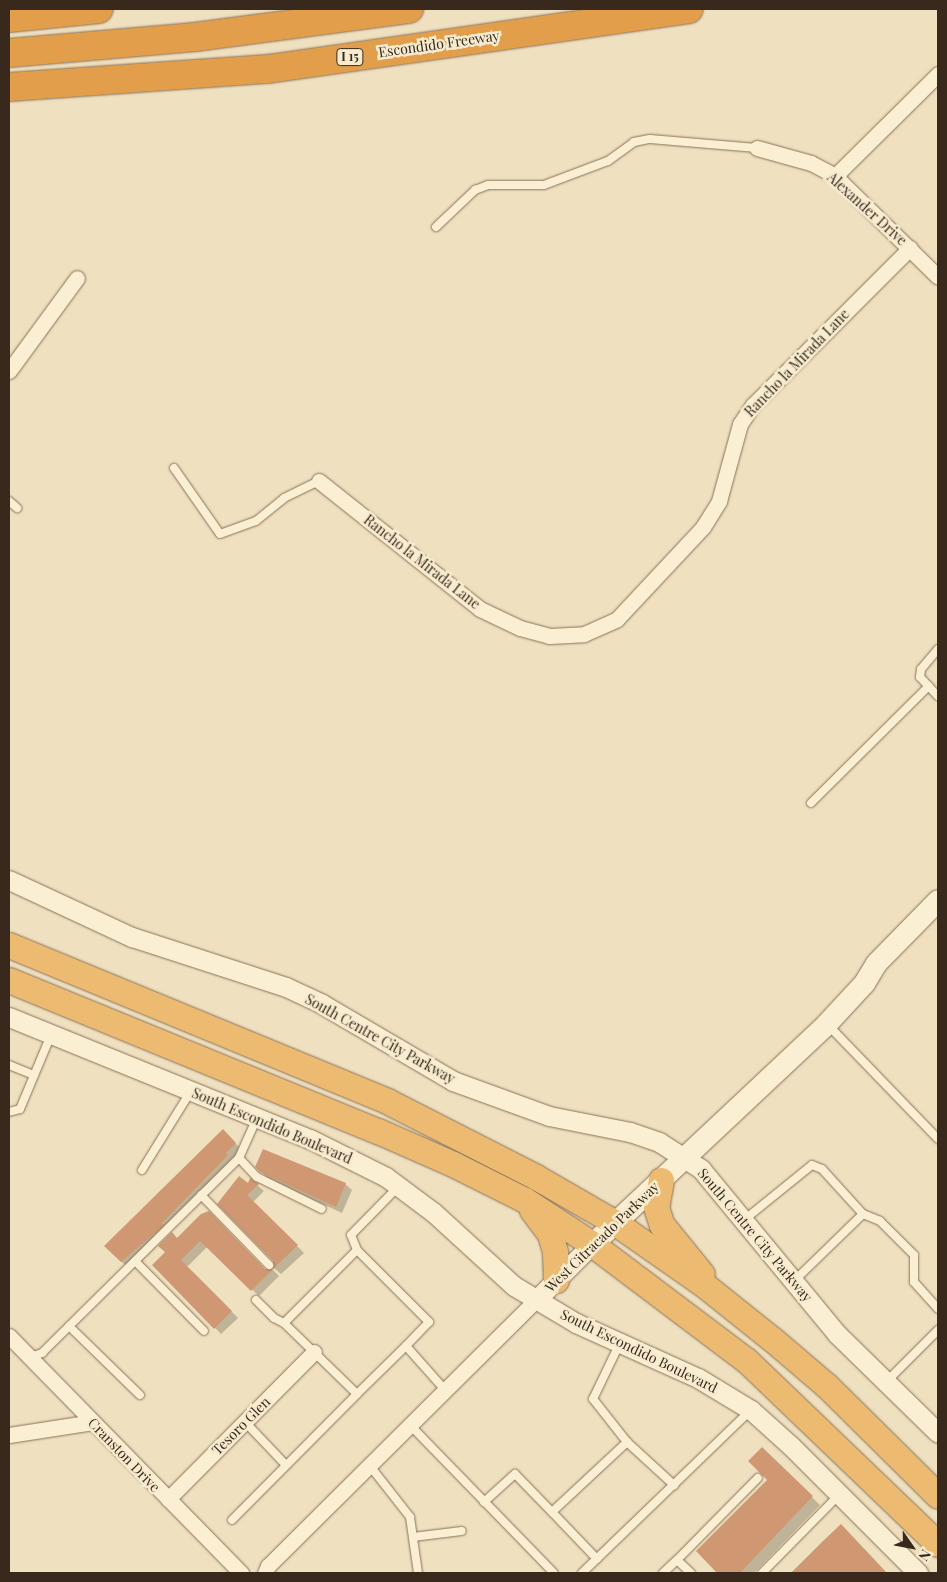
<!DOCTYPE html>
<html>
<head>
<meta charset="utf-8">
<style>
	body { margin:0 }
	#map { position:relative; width:947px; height:1582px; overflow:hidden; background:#efe0bf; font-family:"Playfair Display",serif }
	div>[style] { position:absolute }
	.shadow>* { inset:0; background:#0003; transform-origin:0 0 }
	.building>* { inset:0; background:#cf9873 }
	.roads { filter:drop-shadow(0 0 1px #897157) drop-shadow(0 0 1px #897157) }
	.service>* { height:8px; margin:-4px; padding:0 4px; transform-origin:4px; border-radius:4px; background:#faeed3 }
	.minor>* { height:15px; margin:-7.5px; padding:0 7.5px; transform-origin:7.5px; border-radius:7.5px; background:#faeed3 }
	.tertiary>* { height:19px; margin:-9.5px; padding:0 9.5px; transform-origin:9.5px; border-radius:9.5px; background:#faeed3 }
	.secondary>* { height:21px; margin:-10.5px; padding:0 10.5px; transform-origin:10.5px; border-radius:10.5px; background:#faeed3 }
	.trunk>* { height:25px; margin:-12.5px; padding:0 12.5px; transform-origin:12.5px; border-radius:12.5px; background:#ecba70 }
	.motorway>* { height:28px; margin:-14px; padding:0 14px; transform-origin:14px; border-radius:14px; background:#e39e4c }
	span { translate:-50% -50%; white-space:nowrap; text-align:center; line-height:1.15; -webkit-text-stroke:5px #f7ebcf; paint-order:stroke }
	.shield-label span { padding:1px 4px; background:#f7ebcf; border:1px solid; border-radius:4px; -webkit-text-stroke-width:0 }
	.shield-label { font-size:12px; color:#38291c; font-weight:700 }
	.street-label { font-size:14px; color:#38291c }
	.frame { position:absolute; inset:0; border:10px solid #38291c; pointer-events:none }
	.north { position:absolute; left:887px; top:1522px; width:50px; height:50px; -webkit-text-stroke:4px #f7ebcf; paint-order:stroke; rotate:123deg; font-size:14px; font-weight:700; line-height:20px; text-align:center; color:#38291c }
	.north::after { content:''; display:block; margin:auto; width:18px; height:22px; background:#38291c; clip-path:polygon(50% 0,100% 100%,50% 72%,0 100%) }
</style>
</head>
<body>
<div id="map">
	<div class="shadow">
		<i style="left:223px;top:1131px;width:27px;height:164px;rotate:45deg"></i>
		<i style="clip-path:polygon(257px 1167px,345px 1184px,352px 1190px,342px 1213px,268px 1179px)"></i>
		<i style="clip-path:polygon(251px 1180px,264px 1191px,253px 1202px,304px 1253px,281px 1274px,274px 1268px,274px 1261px,219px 1204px,249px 1185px)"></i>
		<i style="clip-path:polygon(202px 1215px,265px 1270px,273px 1270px,279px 1276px,259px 1296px,207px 1247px,187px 1267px,238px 1318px,221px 1334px,154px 1265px)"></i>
		<i style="clip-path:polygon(762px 1449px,820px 1505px,754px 1573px,718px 1573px,698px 1551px,769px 1480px)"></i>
		<i style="clip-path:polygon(841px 1526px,886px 1573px,791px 1573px)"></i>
	</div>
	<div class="building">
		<i style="clip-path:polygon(223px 1129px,236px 1143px,226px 1153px,228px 1155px,162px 1223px,164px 1225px,121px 1262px,104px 1246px)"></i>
		<i style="clip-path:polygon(263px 1149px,346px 1183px,336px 1207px,260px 1172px,255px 1167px)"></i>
		<i style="clip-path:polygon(239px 1176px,248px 1183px,250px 1178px,259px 1184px,247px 1195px,298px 1245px,273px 1269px,273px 1261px,217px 1204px)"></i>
		<i style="clip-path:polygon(209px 1211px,265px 1269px,273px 1269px,251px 1291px,200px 1241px,181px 1260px,232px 1311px,214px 1329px,152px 1265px,165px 1252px,158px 1246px,172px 1232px,177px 1238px,201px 1214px)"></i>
		<i style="clip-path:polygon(762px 1447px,813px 1496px,740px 1573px,717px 1573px,696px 1551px,767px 1480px,748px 1461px)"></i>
		<i style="clip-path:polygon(841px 1524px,887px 1573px,791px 1573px,822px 1542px)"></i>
	</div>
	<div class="roads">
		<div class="service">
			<i style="left:436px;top:227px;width:54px;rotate:-43.5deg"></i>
			<i style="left:475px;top:190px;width:14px;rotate:-21deg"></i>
			<i style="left:488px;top:185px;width:56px"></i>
			<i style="left:544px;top:185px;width:68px;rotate:-20.6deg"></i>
			<i style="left:608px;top:161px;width:32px;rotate:-36deg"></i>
			<i style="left:634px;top:142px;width:16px;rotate:-11deg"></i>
			<i style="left:650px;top:139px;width:107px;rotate:4.8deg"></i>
			<i style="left:174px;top:468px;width:80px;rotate:55.1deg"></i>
			<i style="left:220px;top:534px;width:38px;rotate:-20deg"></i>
			<i style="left:256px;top:521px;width:36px;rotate:-39deg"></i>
			<i style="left:284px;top:498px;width:39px;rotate:-26deg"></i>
			<i style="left:9px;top:501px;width:11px;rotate:41deg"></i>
			<i style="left:938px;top:649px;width:26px;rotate:130deg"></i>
			<i style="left:921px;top:669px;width:8px;rotate:97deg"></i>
			<i style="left:920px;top:677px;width:26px;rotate:47deg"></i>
			<i style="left:811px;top:803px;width:166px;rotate:-44.8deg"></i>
			<i style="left:828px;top:1025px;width:158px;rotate:46deg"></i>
			<i style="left:9px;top:1065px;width:27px;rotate:22deg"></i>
			<i style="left:9px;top:1112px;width:11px;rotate:-15deg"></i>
			<i style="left:20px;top:1109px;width:80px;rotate:-67.3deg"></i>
			<i style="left:239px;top:1158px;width:26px;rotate:47deg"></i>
			<i style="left:257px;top:1177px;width:72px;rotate:26.2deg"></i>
			<i style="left:142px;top:1170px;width:93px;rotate:-58.2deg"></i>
			<i style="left:398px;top:1187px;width:67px;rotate:134.4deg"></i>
			<i style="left:351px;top:1235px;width:16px;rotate:68deg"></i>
			<i style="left:357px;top:1250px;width:102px;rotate:45deg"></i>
			<i style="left:429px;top:1322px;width:33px;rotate:134deg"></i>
			<i style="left:201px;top:1195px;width:98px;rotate:45.8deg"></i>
			<i style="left:744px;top:1220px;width:87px;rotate:-39deg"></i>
			<i style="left:812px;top:1165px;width:11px;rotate:22deg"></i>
			<i style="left:822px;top:1169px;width:61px;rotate:47.7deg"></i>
			<i style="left:357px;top:1250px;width:103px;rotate:135deg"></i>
			<i style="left:284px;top:1323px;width:102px;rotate:44.2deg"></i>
			<i style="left:357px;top:1394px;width:69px;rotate:-44.4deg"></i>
			<i style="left:406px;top:1346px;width:59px;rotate:48.4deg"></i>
			<i style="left:135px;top:1261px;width:98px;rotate:45.4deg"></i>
			<i style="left:794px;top:1281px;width:96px;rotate:-44.2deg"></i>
			<i style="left:863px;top:1214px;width:18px;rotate:22deg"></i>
			<i style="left:880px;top:1221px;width:48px;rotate:45deg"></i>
			<i style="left:914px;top:1255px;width:27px;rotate:90deg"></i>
			<i style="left:914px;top:1282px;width:36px;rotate:48deg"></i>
			<i style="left:256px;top:1300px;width:25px;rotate:45deg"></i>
			<i style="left:274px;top:1318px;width:11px;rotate:27deg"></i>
			<i style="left:69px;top:1326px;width:99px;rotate:44.2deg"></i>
			<i style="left:30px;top:1357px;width:13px;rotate:-18deg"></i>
			<i style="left:42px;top:1353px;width:277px;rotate:-44.7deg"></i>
			<i style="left:239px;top:1158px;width:44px;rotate:-65.8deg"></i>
			<i style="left:886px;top:1382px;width:74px;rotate:-45deg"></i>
			<i style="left:245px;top:1422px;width:59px;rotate:46.4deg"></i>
			<i style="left:410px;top:1425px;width:206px;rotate:45.8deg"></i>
			<i style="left:627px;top:1442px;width:64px;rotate:42.5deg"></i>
			<i style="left:370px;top:1466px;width:65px;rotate:51.9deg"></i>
			<i style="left:410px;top:1517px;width:57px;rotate:81.9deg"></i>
			<i style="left:484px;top:1502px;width:42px;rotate:-42.1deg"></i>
			<i style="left:515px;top:1474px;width:53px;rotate:45.8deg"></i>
			<i style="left:552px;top:1512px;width:103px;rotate:-43deg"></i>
			<i style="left:627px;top:1442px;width:55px;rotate:-128.3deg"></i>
			<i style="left:593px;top:1399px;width:62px;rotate:-64.3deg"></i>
			<i style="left:552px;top:1512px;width:65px;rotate:46.2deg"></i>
			<i style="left:232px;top:1520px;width:177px;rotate:-45.2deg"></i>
			<i style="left:413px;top:1537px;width:49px;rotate:-7deg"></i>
			<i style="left:677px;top:1560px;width:115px;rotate:-45.4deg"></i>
			<i style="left:582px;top:1573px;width:235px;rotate:-44deg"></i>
			<i style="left:663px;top:1573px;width:19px;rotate:-43deg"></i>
			<i style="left:677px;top:1560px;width:19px;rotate:43deg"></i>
			<i style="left:762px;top:1573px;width:111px;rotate:-45.4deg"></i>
		</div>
		<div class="minor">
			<i style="left:757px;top:148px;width:56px;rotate:15.5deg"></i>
			<i style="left:811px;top:163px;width:27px;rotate:28deg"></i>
			<i style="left:835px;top:176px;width:144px;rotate:44.4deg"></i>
			<i style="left:835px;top:176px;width:145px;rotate:-44.7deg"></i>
			<i style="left:9px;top:371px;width:115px;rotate:-53.8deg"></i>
			<i style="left:319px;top:481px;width:206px;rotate:38.5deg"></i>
			<i style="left:480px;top:609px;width:44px;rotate:25.4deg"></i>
			<i style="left:520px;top:628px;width:30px;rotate:15deg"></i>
			<i style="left:549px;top:636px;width:35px;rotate:-3deg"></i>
			<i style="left:584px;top:634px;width:36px;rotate:-24deg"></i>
			<i style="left:617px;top:619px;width:126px;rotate:-46.9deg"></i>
			<i style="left:703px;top:527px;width:31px;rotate:-58deg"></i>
			<i style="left:719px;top:501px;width:80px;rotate:-74.7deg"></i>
			<i style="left:740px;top:424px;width:23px;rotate:-56deg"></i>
			<i style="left:753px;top:405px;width:222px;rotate:-45deg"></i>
			<i style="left:9px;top:1336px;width:332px;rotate:45.6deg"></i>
			<i style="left:9px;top:1435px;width:85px;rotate:-8.8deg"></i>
			<i style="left:168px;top:1499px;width:207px;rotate:-45.2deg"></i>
			<i style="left:265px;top:1573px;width:8px;rotate:-67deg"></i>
			<i style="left:268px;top:1566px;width:378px;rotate:-44.8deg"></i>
		</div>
		<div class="tertiary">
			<i style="left:9px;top:880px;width:136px;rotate:24.9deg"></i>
			<i style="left:132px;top:937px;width:162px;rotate:18deg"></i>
			<i style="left:286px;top:987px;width:40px;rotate:25deg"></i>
			<i style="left:322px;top:1004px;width:152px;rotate:30.4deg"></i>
			<i style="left:453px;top:1081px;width:102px;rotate:20deg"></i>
			<i style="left:549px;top:1116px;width:83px;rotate:11.2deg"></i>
			<i style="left:630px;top:1132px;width:31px;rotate:19deg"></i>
			<i style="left:659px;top:1142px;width:50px;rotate:32.7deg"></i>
			<i style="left:701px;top:1169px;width:214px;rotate:50.5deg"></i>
			<i style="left:837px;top:1334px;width:141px;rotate:44.4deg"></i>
			<i style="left:9px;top:1017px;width:325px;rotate:22.1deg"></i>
			<i style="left:310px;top:1139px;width:85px;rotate:26.6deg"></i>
			<i style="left:386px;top:1177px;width:59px;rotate:36.7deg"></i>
			<i style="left:433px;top:1212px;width:110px;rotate:42.4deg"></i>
			<i style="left:514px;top:1286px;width:72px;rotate:30.8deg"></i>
			<i style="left:576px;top:1323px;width:134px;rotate:24.3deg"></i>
			<i style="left:698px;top:1378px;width:62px;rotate:31.1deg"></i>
			<i style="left:751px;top:1410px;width:54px;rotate:42deg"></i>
			<i style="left:791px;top:1446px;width:180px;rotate:45deg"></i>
			<i style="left:536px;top:1300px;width:79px;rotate:-45deg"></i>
		</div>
		<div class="secondary">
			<i style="left:592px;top:1244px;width:321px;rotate:-43.2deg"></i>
			<i style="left:826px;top:1024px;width:56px;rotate:-47.2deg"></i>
			<i style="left:864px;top:983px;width:23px;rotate:-59deg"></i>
			<i style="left:876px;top:963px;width:88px;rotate:-45.5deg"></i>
		</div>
		<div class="trunk">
			<i style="left:9px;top:945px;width:411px;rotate:22.4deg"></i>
			<i style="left:389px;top:1102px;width:165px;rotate:27deg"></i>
			<i style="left:536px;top:1177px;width:90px;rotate:30deg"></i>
			<i style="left:614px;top:1222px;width:108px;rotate:34.9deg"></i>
			<i style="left:703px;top:1284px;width:88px;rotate:38.6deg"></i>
			<i style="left:772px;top:1339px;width:72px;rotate:40.5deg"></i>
			<i style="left:827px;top:1386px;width:156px;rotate:44.7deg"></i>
			<i style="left:9px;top:980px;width:399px;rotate:22.3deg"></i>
			<i style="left:378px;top:1131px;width:82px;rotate:23.7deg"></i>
			<i style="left:453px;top:1164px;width:80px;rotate:26.6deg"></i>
			<i style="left:525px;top:1200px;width:80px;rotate:33.3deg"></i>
			<i style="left:592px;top:1244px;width:193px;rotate:37deg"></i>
			<i style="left:746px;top:1360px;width:266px;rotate:43.8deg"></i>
			<i style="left:661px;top:1180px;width:27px;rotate:100deg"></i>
			<i style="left:656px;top:1207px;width:19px;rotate:72deg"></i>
			<i style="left:662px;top:1225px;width:63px;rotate:50.8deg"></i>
			<i style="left:532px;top:1210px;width:30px;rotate:53deg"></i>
			<i style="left:550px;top:1234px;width:19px;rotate:74deg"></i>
			<i style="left:555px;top:1252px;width:28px;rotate:88deg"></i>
		</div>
		<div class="motorway">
			<i style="left:9px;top:18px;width:90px;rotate:-5.7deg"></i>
			<i style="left:9px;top:53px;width:187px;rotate:-4.9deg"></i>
			<i style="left:195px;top:37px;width:216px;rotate:-7.5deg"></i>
			<i style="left:9px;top:87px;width:260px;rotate:-4deg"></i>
			<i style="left:268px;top:69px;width:425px;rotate:-8.1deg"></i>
		</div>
	</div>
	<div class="shield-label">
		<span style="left:350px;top:57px">I 15</span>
	</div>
	<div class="street-label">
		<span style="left:439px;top:44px;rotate:-8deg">Escondido Freeway</span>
		<span style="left:867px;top:209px;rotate:42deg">Alexander Drive</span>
		<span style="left:797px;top:363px;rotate:-46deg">Rancho la Mirada Lane</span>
		<span style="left:422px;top:562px;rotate:38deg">Rancho la Mirada Lane</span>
		<span style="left:380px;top:1039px;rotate:29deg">South Centre City Parkway</span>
		<span style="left:272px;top:1126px;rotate:23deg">South Escondido Boulevard</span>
		<span style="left:755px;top:1235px;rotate:50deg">South Centre City Parkway</span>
		<span style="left:602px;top:1237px;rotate:-44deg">West Citracado Parkway</span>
		<span style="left:639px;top:1351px;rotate:26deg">South Escondido Boulevard</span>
		<span style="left:241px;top:1426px;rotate:-45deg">Tesoro Glen</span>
		<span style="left:124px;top:1455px;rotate:46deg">Cranston Drive</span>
	</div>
	<div class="frame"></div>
	<div class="north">N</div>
</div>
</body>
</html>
